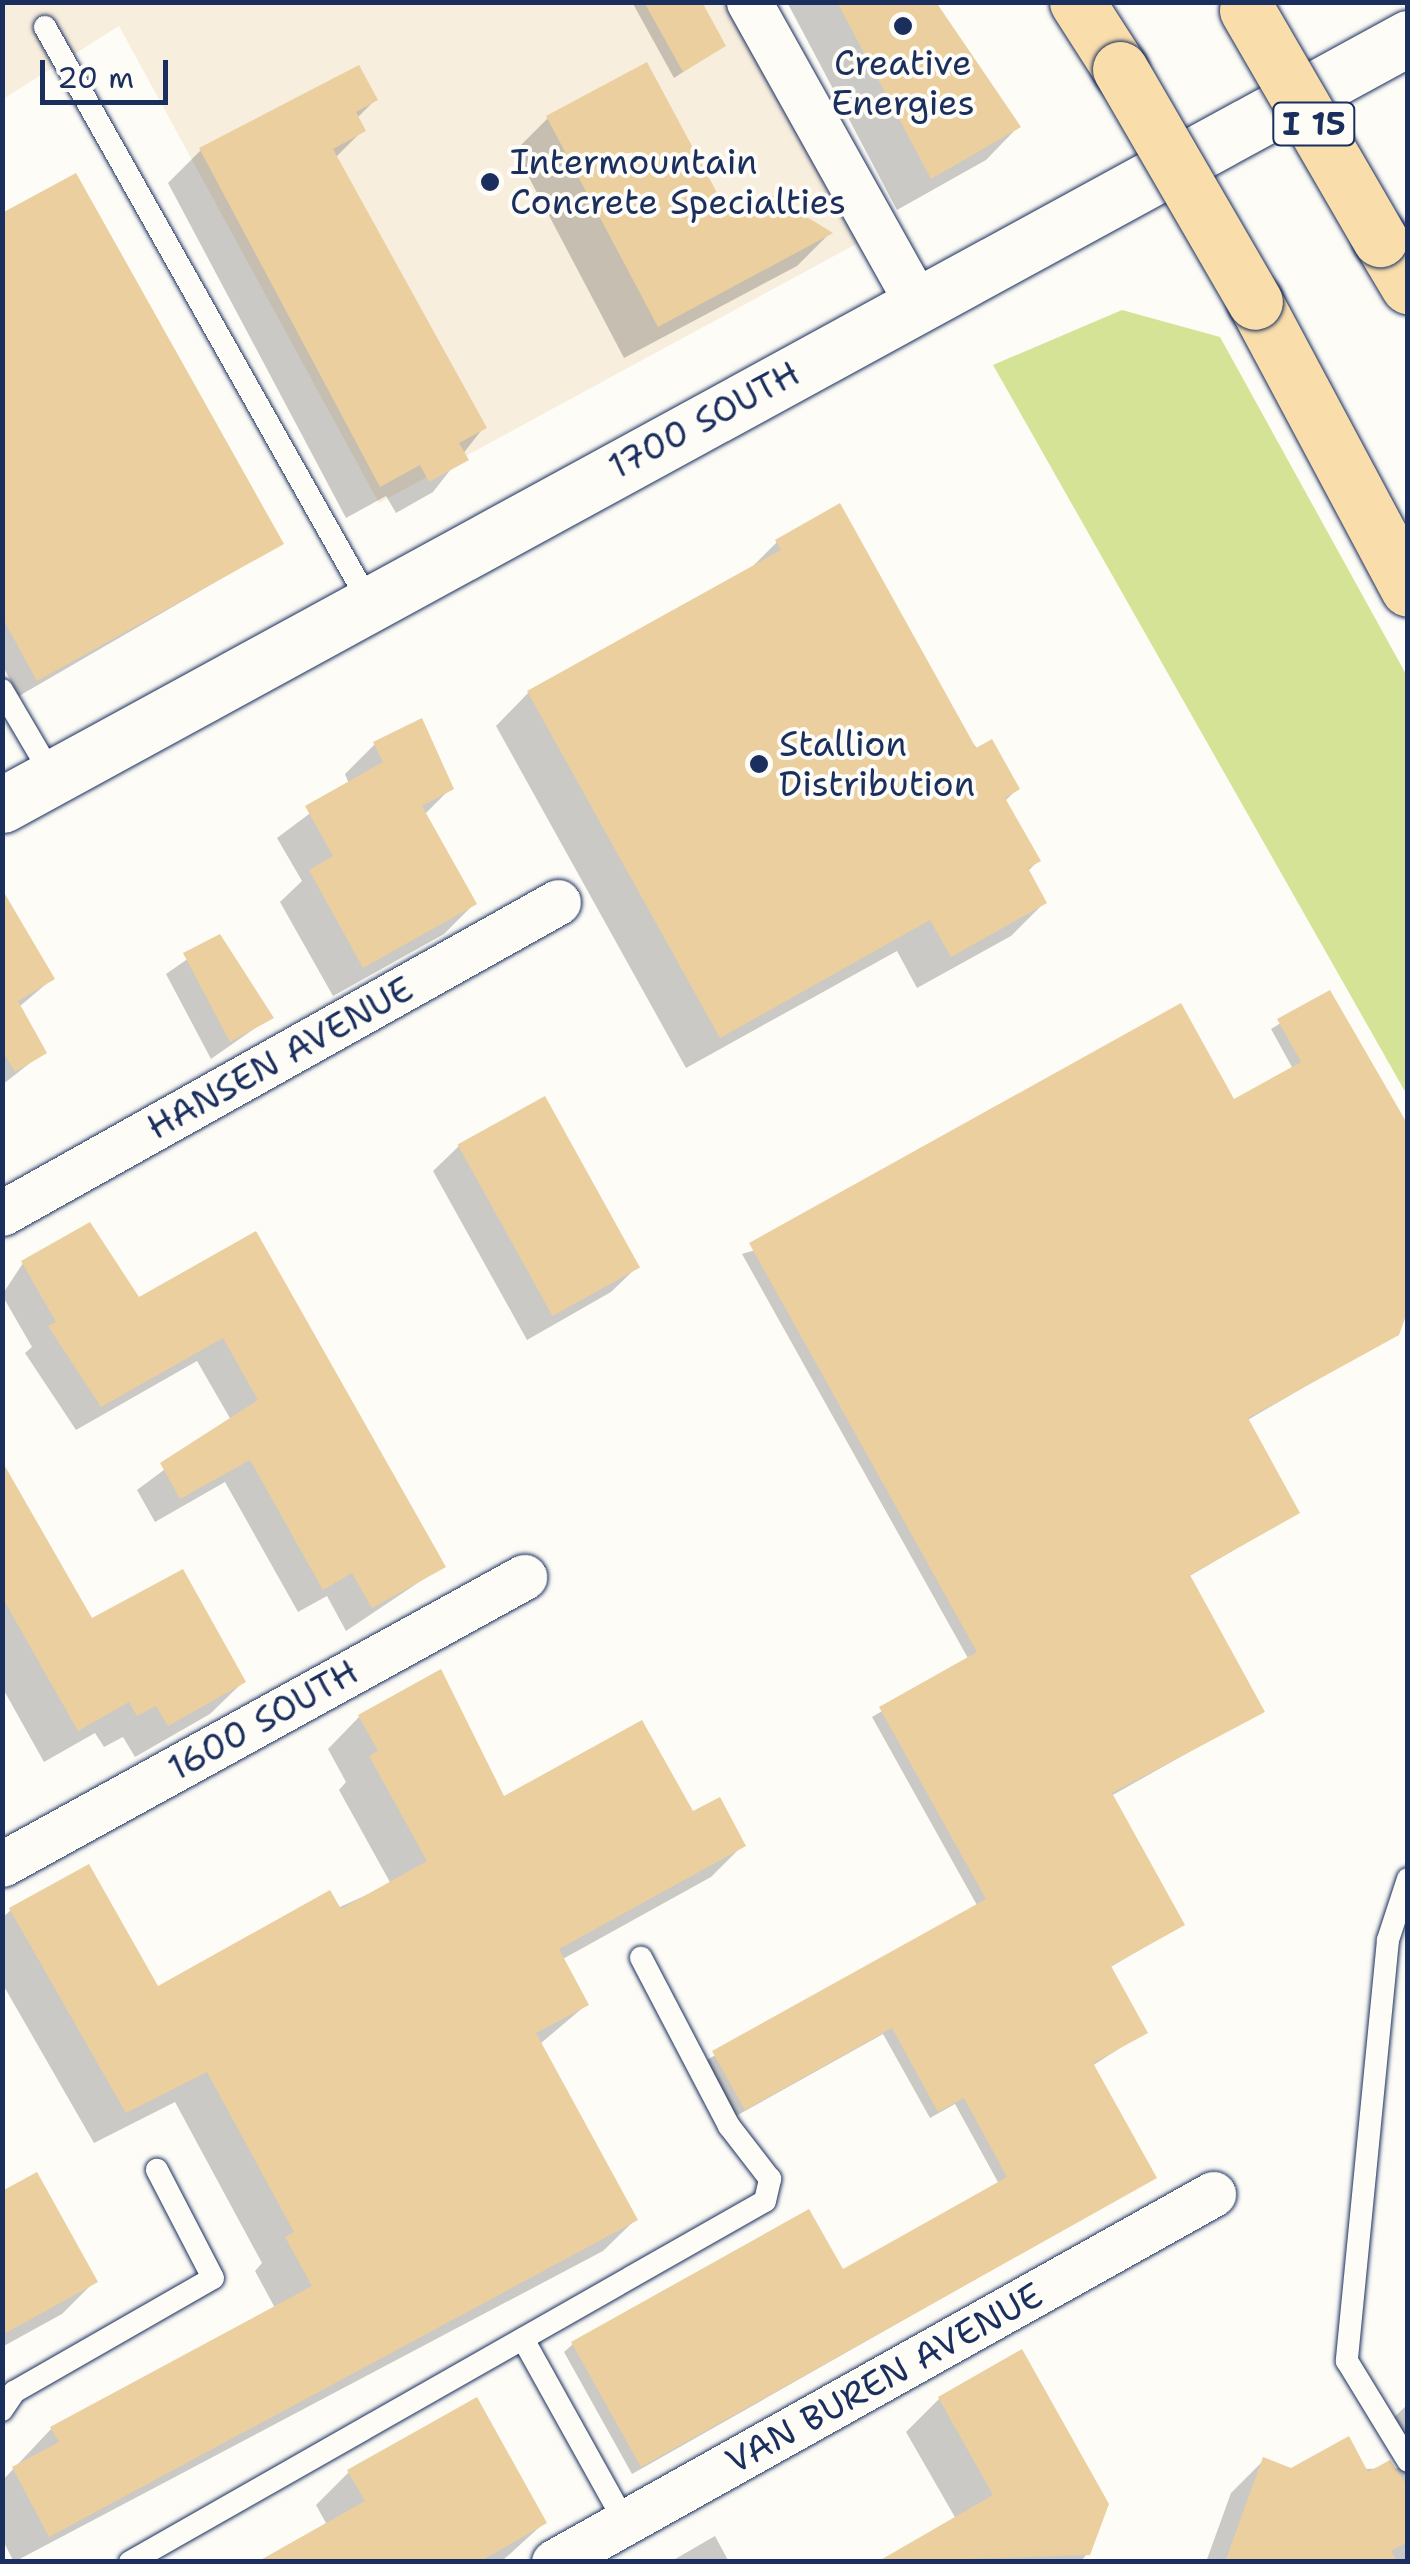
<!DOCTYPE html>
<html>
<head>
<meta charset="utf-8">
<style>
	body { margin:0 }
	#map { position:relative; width:1410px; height:2564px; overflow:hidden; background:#fdfcf7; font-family:"Shantell Sans",sans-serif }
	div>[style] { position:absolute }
	.built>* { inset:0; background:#f8eedd }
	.green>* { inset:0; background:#d5e396 }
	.shadow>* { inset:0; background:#0003 }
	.building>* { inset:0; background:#ebcf9f; transform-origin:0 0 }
	.roads { filter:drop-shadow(0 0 2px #1b2f5e) drop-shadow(0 0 2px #1b2f5e) }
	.lane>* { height:22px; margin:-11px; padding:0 11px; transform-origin:11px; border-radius:11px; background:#fdfcf7 }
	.street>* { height:45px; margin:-22.5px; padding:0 22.5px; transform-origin:22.5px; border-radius:22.5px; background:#fdfcf7 }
	.secondary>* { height:55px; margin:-27.5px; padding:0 27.5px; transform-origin:27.5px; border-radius:27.5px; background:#fdfcf7 }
	.highway>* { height:55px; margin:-27.5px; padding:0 27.5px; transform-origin:27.5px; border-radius:27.5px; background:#f9ddab }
	.bridges { filter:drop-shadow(0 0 2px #1b2f5e) drop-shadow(0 0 2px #1b2f5e) }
	.highway-bridge>* { height:55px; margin:-27.5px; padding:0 27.5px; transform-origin:27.5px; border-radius:27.5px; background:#f9ddab }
	.dots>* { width:28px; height:28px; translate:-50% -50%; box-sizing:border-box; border:5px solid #fdfcf7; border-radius:50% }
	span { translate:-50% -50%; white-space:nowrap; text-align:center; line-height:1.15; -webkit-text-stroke:8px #fdfcf7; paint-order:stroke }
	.shield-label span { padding:2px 8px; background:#fdfcf7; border:2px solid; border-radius:8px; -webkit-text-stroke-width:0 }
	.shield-label { font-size:32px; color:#1b2f5e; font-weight:700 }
	.poi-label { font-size:35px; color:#1b2f5e }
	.left { translate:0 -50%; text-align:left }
	.street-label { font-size:35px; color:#1b2f5e }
	.frame { position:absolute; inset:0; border:5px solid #1b2f5e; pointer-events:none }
	.scale { position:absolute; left:40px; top:60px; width:128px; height:45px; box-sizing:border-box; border:5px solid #1b2f5e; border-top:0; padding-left:12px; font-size:30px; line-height:35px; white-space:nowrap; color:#1b2f5e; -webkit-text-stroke:8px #fdfcf7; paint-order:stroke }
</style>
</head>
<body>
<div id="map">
	<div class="built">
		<i style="clip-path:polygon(3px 3px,727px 3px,858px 243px,379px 503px,119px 26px,3px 99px)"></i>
	</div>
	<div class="green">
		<i style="clip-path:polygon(1122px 310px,1220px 337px,1407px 676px,1407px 1095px,993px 365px)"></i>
	</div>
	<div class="shadow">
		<i style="clip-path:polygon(632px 2px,698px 2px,723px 46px,674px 78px)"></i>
		<i style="clip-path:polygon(787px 2px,933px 2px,1018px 127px,986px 160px,897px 210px)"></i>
		<i style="clip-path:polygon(375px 100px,357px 118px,363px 130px,335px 158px,484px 427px,433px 492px,396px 513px,386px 496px,346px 518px,168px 183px,201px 150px)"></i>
		<i style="clip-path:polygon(548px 118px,729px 221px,829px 234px,797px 266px,624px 358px,515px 151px)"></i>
		<i style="clip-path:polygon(2px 216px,281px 544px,19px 696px,2px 665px)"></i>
		<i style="clip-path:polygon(777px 542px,1017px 789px,1004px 802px,1038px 861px,1027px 872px,1044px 903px,1011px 936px,917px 988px,897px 951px,686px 1068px,496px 726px,528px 693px,747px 572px)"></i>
		<i style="clip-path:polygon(375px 744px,451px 788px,424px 815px,474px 904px,444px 934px,333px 996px,280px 902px,302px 881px,277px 838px,349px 784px,345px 774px)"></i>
		<i style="clip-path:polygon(2px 921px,52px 979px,19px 1007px,44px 1052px,2px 1085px)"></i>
		<i style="clip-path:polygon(219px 937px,271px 1017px,211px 1059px,166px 974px)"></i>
		<i style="clip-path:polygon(1329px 994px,1397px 1333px,1246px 1421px,1297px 1513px,1188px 1577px,1262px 1711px,1111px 1796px,1182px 1925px,1109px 1968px,1145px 2032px,1092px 2066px,1154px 2178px,632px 2474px,564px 2352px,573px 2344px,842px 2272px,999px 2184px,955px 2104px,930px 2118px,883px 2034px,736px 2116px,705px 2061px,978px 1907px,872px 1717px,969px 1660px,742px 1254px,1233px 1102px,1293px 1069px,1271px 1029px)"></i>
		<i style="clip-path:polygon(459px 1146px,637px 1267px,611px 1292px,527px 1340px,433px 1171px)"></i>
		<i style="clip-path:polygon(255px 1234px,443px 1566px,346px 1631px,327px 1596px,298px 1612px,225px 1482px,155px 1522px,137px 1490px,231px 1420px,197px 1361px,76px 1430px,25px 1353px,32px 1347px,2px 1295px,23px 1263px,138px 1301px)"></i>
		<i style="clip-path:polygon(2px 1466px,91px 1622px,243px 1682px,210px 1714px,135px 1757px,123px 1737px,104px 1747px,95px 1733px,44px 1762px,2px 1687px)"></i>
		<i style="clip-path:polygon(359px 1717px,503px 1800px,692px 1815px,743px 1845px,711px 1877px,561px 1960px,586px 2005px,540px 2044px,635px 2220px,603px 2251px,14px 2562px,2px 2539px,2px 2481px,51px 2429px,275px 2308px,255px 2271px,262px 2263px,175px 2102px,94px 2143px,2px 1983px,2px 1918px,11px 1910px,157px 1989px,391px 1884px,339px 1790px,346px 1782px,328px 1749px)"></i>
		<i style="clip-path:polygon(2px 2194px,95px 2281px,62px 2314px,2px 2347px)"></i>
		<i style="clip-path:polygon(1021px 2353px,1088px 2553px,1080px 2562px,880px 2562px,956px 2519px,906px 2432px,939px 2399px)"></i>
		<i style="clip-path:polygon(1408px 2404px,1408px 2562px,1206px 2562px,1231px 2493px,1264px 2460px,1291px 2471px,1399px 2468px,1406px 2461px,1386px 2425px)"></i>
		<i style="clip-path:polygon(349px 2472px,544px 2523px,501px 2562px,262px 2562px,327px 2525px,316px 2505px)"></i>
		<i style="clip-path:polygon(715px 2536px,729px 2562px,670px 2562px)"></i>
	</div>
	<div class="building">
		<i style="clip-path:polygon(644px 2px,702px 2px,726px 46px,683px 72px)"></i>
		<i style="clip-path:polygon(837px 2px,936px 2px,1021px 127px,931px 179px)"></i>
		<i style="clip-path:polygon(647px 62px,730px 217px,771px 195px,833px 233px,658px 327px,546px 116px)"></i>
		<i style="clip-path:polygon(359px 65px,378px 100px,356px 112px,366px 131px,333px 149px,487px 428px,459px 443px,469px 460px,429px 482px,420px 465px,380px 487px,199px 148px)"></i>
		<i style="clip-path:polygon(76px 173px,284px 544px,37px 681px,2px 617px,2px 213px)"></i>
		<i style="clip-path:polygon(840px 503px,976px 748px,992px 739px,1020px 789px,1005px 798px,1041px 861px,1028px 868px,1047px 903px,951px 957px,930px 920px,720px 1038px,527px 691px,781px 550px,775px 540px)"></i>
		<i style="clip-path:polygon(422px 718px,454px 789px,422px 806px,477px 904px,363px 968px,309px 870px,333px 856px,305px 806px,383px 762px,373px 742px)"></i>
		<i style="clip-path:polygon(2px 889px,55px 979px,18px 1001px,47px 1053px,15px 1072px,2px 1050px)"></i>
		<i style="clip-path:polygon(220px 934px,274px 1018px,230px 1042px,183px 953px)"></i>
		<i style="clip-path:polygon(1330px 990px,1408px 1125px,1408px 1310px,1399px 1335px,1248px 1418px,1300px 1513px,1190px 1575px,1265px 1712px,1112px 1793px,1185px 1925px,1111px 1966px,1148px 2033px,1093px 2063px,1157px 2178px,641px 2467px,571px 2342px,809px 2209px,843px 2269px,1007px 2177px,964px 2098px,938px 2112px,892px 2028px,745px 2110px,712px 2051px,986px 1899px,879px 1707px,977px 1652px,749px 1243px,1181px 1003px,1234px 1099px,1301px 1062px,1277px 1019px)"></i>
		<i style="left:545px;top:1096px;width:196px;height:100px;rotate:61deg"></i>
		<i style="clip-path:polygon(90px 1222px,139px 1297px,256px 1231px,446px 1567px,372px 1608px,352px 1573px,323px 1590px,250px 1460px,180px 1499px,160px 1463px,258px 1400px,223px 1338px,101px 1407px,48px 1326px,56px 1322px,21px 1261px)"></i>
		<i style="clip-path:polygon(2px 1461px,92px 1618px,183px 1569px,246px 1682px,168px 1726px,156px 1706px,137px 1716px,129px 1702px,78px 1731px,2px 1597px)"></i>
		<i style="clip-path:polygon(441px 1669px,504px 1796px,642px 1720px,693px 1811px,720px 1797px,746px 1846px,559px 1949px,589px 2005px,536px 2033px,638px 2220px,49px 2537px,12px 2467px,59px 2442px,50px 2427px,312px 2286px,285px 2237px,294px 2232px,207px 2072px,126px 2113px,9px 1908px,89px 1864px,158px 1986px,330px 1890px,341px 1909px,427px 1861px,369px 1756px,378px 1751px,358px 1715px)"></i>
		<i style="clip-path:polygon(37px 2172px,98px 2282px,2px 2335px,2px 2191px)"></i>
		<i style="clip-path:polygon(1022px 2349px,1109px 2504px,1090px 2555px,877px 2562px,993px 2495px,938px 2397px)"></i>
		<i style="clip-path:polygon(477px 2397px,547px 2523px,479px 2562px,257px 2562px,365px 2501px,347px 2470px)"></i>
		<i style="clip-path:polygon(1349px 2436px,1368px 2472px,1390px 2460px,1408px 2487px,1408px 2542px,1391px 2551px,1397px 2562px,1225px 2562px,1263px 2457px,1291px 2468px)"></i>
	</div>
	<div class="roads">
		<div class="lane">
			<i style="left:45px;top:27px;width:660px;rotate:60.6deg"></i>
			<i style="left:2px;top:690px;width:101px;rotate:59.6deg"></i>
			<i style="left:1408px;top:1879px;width:64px;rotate:108.2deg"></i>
			<i style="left:1388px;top:1940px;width:423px;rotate:95.6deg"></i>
			<i style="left:1347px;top:2361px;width:117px;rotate:58.6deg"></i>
			<i style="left:523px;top:2339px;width:210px;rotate:60.9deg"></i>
			<i style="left:2px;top:2410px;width:22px;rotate:-56deg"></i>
			<i style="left:14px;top:2392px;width:229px;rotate:-29.8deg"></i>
			<i style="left:213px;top:2278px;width:122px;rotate:-117.4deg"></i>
			<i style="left:130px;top:2562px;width:730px;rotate:-29.62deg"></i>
			<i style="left:765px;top:2201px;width:23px;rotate:-77deg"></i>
			<i style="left:770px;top:2179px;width:67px;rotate:-127.7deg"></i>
			<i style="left:729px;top:2126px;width:190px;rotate:-117.6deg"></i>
		</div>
		<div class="street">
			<i style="left:749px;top:2px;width:346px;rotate:60.8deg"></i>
			<i style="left:2px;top:1213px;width:637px;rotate:-29.22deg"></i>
			<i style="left:2px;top:1864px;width:596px;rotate:-28.8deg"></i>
			<i style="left:554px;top:2562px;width:755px;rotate:-29.18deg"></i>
		</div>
		<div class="secondary">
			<i style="left:2px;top:805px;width:1602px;rotate:-28.61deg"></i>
		</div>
		<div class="highway">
			<i style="left:1077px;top:2px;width:80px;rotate:57.3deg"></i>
			<i style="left:1380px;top:239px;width:55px;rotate:59.2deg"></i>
			<i style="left:1255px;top:302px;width:325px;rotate:61.9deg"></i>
		</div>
	</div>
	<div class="bridges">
		<div class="highway-bridge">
			<i style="left:1247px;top:10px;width:265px;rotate:59.9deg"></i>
			<i style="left:1120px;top:69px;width:269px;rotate:59.9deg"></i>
		</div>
	</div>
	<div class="dots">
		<i style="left:903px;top:26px;background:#1b2f5e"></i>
		<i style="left:490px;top:182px;background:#1b2f5e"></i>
		<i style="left:759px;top:764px;background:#1b2f5e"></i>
	</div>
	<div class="shield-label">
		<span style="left:1314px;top:124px">I 15</span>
	</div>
	<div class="poi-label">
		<span style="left:903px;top:83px">Creative<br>Energies</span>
		<span class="left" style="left:510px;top:182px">Intermountain<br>Concrete Specialties</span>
		<span class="left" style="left:779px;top:764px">Stallion<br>Distribution</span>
	</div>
	<div class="street-label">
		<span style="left:704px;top:420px;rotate:-28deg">1700 SOUTH</span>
		<span style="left:280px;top:1058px;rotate:-29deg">HANSEN AVENUE</span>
		<span style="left:263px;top:1720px;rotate:-29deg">1600 SOUTH</span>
		<span style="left:884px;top:2378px;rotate:-29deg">VAN BUREN AVENUE</span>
	</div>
	<div class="frame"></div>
	<div class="scale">20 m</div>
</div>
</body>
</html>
